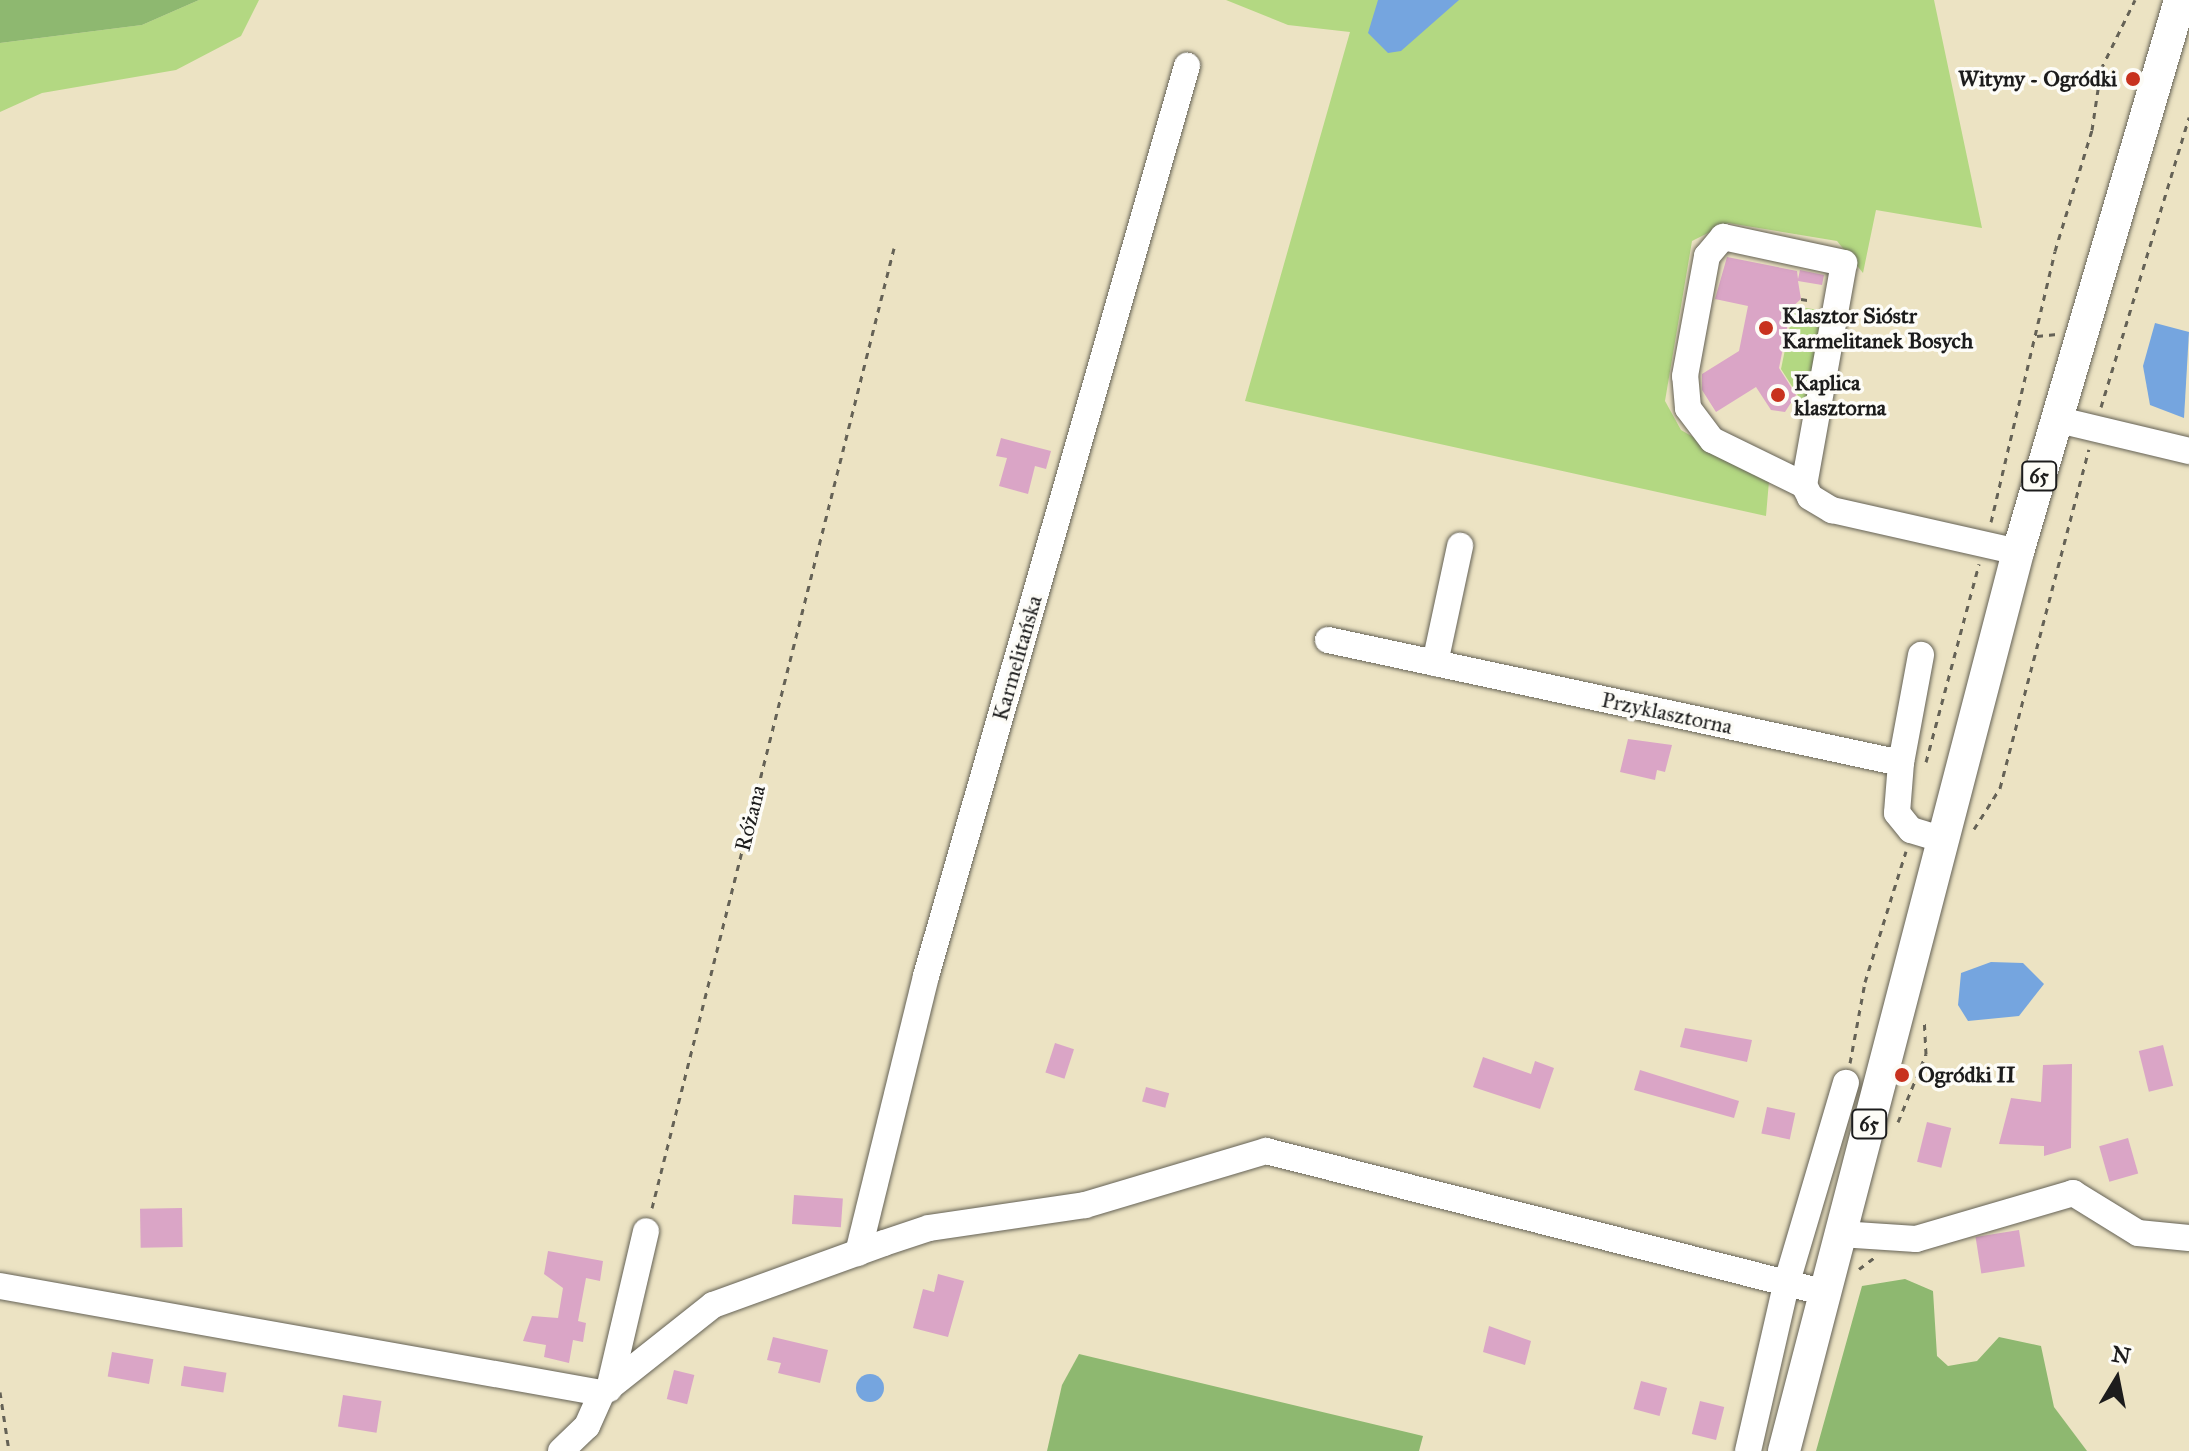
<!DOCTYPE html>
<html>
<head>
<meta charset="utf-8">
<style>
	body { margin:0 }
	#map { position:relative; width:2189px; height:1451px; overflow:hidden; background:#ece3c3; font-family:"IM FELL Great Primer",serif }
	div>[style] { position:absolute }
	.green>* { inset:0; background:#b3d882 }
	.forest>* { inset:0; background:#8eb870 }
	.water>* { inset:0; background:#75a5df }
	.round { border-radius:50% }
	.building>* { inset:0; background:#daa5c6; transform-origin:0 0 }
	.path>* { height:3px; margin-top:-1.5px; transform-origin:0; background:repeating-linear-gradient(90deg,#656256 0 6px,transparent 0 12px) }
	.roads { filter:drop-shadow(0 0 2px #656256) drop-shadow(0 0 2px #656256) }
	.minor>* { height:26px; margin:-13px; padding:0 13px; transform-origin:13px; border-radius:13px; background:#fff }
	.major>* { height:32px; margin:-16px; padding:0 16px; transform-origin:16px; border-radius:16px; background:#fff }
	.dots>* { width:22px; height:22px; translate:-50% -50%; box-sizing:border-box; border:4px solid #fdfcf7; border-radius:50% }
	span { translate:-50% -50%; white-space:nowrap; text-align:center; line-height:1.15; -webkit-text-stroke:7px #fdfcf7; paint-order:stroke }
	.shield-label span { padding:2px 6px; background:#fdfcf7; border:2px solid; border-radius:6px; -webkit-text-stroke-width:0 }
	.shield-label { font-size:20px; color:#1c1c1c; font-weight:700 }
	.poi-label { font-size:22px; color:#1c1c1c; font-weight:700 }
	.right { translate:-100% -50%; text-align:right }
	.left { translate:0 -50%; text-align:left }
	.street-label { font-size:22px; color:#1c1c1c }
	.north { position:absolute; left:2077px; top:1339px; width:80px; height:80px; -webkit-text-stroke:6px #fdfcf7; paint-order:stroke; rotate:10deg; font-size:22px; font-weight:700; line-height:32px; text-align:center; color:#1c1c1c }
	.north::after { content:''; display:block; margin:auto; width:28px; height:36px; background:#1c1c1c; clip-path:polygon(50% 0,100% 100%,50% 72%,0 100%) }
</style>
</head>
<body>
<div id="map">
	<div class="green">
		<i style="clip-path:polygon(199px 0,259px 0,241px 36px,176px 70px,42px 93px,0 112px,0 43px,142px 25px)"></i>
		<i style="clip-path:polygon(1226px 0,1934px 0,1982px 228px,1876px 210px,1863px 273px,1837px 241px,1728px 223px,1692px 241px,1665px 401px,1681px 430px,1769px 481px,1766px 516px,1245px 401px,1350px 32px,1288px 25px)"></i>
		<i style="clip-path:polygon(1794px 306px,1825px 311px,1806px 408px,1781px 369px)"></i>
	</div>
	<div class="forest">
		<i style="clip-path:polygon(0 0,199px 0,142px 25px,0 43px)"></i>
		<i style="clip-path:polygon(1905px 1279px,1933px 1291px,1937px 1356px,1948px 1366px,1977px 1361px,1999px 1337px,2041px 1346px,2054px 1407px,2087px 1451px,1816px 1451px,1862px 1286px)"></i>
		<i style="clip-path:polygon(1079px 1354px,1423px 1436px,1419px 1451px,1047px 1451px,1062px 1385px)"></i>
	</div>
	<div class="water">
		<i style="clip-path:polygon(1378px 0,1459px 0,1401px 51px,1388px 53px,1368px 33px)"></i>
		<i style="clip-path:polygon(2155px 323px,2189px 332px,2184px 418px,2150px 405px,2143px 366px)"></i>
		<i style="clip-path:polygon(1991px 962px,2023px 963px,2044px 984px,2019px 1016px,1968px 1021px,1958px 1005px,1961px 973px)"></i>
		<i class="round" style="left:856px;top:1374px;width:28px;height:28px"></i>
	</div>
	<div class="building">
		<i style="clip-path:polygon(1727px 257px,1797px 271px,1798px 279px,1800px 270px,1824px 275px,1822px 285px,1798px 281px,1801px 299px,1791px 308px,1779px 368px,1796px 395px,1785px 412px,1771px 410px,1756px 387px,1716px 412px,1702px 390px,1702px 374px,1739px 351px,1748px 306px,1715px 299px)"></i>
		<i style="clip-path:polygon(1001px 438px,1051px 451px,1046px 469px,1035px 466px,1028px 494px,999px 486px,1007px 458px,996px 456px)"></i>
		<i style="clip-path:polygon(1628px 739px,1672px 745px,1665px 772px,1657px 770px,1655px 780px,1620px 772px)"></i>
		<i style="clip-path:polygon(1685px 1028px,1752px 1040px,1747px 1062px,1680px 1047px)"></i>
		<i style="left:1055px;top:1043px;width:20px;height:31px;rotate:18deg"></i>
		<i style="left:2163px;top:1045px;width:42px;height:25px;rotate:76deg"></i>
		<i style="clip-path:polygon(1483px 1057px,1531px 1074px,1535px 1061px,1554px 1068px,1540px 1109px,1473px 1087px)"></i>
		<i style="clip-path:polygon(2072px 1064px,2071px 1148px,2044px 1156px,2044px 1146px,1999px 1144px,2011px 1098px,2041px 1102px,2043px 1065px)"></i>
		<i style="clip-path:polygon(1640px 1070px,1739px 1101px,1734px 1118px,1634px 1090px)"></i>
		<i style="left:1146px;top:1087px;width:24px;height:15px;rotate:15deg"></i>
		<i style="left:1767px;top:1107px;width:29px;height:27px;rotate:12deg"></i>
		<i style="left:1927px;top:1122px;width:25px;height:41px;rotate:14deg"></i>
		<i style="left:2128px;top:1138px;width:37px;height:30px;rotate:74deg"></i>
		<i style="left:794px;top:1195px;width:49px;height:29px;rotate:4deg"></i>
		<i style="left:182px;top:1208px;width:39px;height:42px;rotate:89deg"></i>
		<i style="left:2019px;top:1230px;width:37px;height:44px;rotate:81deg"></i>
		<i style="clip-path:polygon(548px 1251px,603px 1261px,600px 1281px,586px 1278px,578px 1321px,586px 1323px,583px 1342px,573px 1340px,569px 1363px,544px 1357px,546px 1345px,523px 1341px,532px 1316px,558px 1318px,563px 1288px,544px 1274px)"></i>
		<i style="clip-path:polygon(938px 1274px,964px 1281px,948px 1337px,913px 1328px,923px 1289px,934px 1292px)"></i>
		<i style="clip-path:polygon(1489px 1326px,1531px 1341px,1525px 1365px,1483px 1352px)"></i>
		<i style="clip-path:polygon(773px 1337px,828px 1350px,820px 1383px,778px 1373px,781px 1363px,767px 1360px)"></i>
		<i style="left:112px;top:1352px;width:42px;height:25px;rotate:10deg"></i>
		<i style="left:184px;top:1366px;width:43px;height:20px;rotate:9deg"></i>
		<i style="left:674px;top:1370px;width:21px;height:30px;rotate:14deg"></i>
		<i style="left:1641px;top:1381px;width:27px;height:29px;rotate:15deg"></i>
		<i style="left:343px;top:1395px;width:39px;height:32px;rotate:9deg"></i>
		<i style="left:1700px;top:1401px;width:25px;height:34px;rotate:14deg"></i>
	</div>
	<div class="path">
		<i style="left:1801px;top:299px;width:12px;rotate:9deg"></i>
		<i style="left:2037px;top:336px;width:20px;rotate:-6deg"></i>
		<i style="left:2101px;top:407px;width:303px;rotate:-73.1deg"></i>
		<i style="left:1991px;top:522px;width:278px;rotate:-76.7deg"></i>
		<i style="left:2055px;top:251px;width:127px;rotate:-73deg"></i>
		<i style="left:2092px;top:130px;width:62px;rotate:-81.6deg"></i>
		<i style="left:2101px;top:69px;width:77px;rotate:-63.8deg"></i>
		<i style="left:1926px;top:762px;width:205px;rotate:-75deg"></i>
		<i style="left:1974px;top:829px;width:49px;rotate:-57.6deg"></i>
		<i style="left:2000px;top:788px;width:350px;rotate:-75.3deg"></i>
		<i style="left:1850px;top:1063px;width:82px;rotate:-79.5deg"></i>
		<i style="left:1865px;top:982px;width:137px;rotate:-72.6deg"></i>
		<i style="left:1898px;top:1122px;width:74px;rotate:-67.6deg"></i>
		<i style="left:1926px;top:1054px;width:34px;rotate:-93deg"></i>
		<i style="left:652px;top:1208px;width:990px;rotate:-75.85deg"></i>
		<i style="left:1859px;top:1269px;width:20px;rotate:-37deg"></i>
		<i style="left:0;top:1392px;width:60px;rotate:81.3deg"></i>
	</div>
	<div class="roads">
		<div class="minor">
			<i style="left:2055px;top:419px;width:138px;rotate:13.4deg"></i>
			<i style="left:1804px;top:485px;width:102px;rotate:-153.9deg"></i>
			<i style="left:1712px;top:440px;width:40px;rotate:-127deg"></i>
			<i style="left:1688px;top:408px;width:32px;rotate:-95deg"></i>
			<i style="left:1685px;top:376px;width:122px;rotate:-79.6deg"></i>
			<i style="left:1707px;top:256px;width:25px;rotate:-50deg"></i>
			<i style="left:1723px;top:237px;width:124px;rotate:12.1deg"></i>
			<i style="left:1844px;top:263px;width:226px;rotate:100.2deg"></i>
			<i style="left:1804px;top:485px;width:13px;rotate:63deg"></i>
			<i style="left:1810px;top:497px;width:26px;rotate:31deg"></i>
			<i style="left:1832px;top:510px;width:191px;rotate:12.7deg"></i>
			<i style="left:1328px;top:640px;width:586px;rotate:12.12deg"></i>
			<i style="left:1901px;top:763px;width:50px;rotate:94.6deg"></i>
			<i style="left:1897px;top:813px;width:22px;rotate:51deg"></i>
			<i style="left:1911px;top:830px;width:34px;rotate:17deg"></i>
			<i style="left:1435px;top:663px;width:120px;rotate:-77.9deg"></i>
			<i style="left:1901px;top:763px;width:110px;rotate:-79.5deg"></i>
			<i style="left:1840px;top:1234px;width:76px;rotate:3.8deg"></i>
			<i style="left:1916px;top:1239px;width:164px;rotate:-16.3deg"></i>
			<i style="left:2073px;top:1193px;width:76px;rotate:31.6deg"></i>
			<i style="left:2138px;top:1233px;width:51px;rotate:5.6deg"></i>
			<i style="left:858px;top:1253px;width:285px;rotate:-76.2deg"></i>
			<i style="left:926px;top:976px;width:947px;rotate:-74deg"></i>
			<i style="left:0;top:1286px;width:611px;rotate:10.08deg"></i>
			<i style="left:602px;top:1393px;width:142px;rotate:-38.4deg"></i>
			<i style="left:713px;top:1305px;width:182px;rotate:-19.9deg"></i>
			<i style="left:884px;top:1243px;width:47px;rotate:-18.4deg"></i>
			<i style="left:929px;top:1228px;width:158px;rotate:-8.4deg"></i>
			<i style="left:1085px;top:1205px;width:189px;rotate:-16.6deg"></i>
			<i style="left:1266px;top:1151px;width:578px;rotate:14.23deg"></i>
			<i style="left:609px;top:1389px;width:162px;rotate:-76.8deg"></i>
			<i style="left:561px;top:1451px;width:36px;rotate:-44deg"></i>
			<i style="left:587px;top:1426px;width:36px;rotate:-66deg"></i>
			<i style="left:1748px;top:1451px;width:170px;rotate:-77.1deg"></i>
			<i style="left:1786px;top:1285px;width:211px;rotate:-73.5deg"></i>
		</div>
		<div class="major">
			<i style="left:1784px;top:1451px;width:929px;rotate:-75.41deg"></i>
			<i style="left:2018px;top:552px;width:575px;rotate:-73.64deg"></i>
		</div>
	</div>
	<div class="dots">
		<i style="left:2133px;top:79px;background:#c8321e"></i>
		<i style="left:1766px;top:328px;background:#c8321e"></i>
		<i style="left:1778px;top:395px;background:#c8321e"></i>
		<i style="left:1902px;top:1075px;background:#c8321e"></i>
	</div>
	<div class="shield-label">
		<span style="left:2039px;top:476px">65</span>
		<span style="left:1869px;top:1124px">65</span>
	</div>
	<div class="poi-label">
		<span class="right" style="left:2117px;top:79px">Wityny - Ogródki</span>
		<span class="left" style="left:1782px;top:328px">Klasztor Sióstr<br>Karmelitanek Bosych</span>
		<span class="left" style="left:1794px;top:395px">Kaplica<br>klasztorna</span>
		<span class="left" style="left:1918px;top:1075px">Ogródki II</span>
	</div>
	<div class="street-label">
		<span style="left:1017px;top:658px;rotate:-74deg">Karmelitańska</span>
		<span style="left:1667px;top:713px;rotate:12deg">Przyklasztorna</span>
		<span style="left:750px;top:818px;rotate:-76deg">Różana</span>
	</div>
	<div class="north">N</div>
</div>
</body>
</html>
